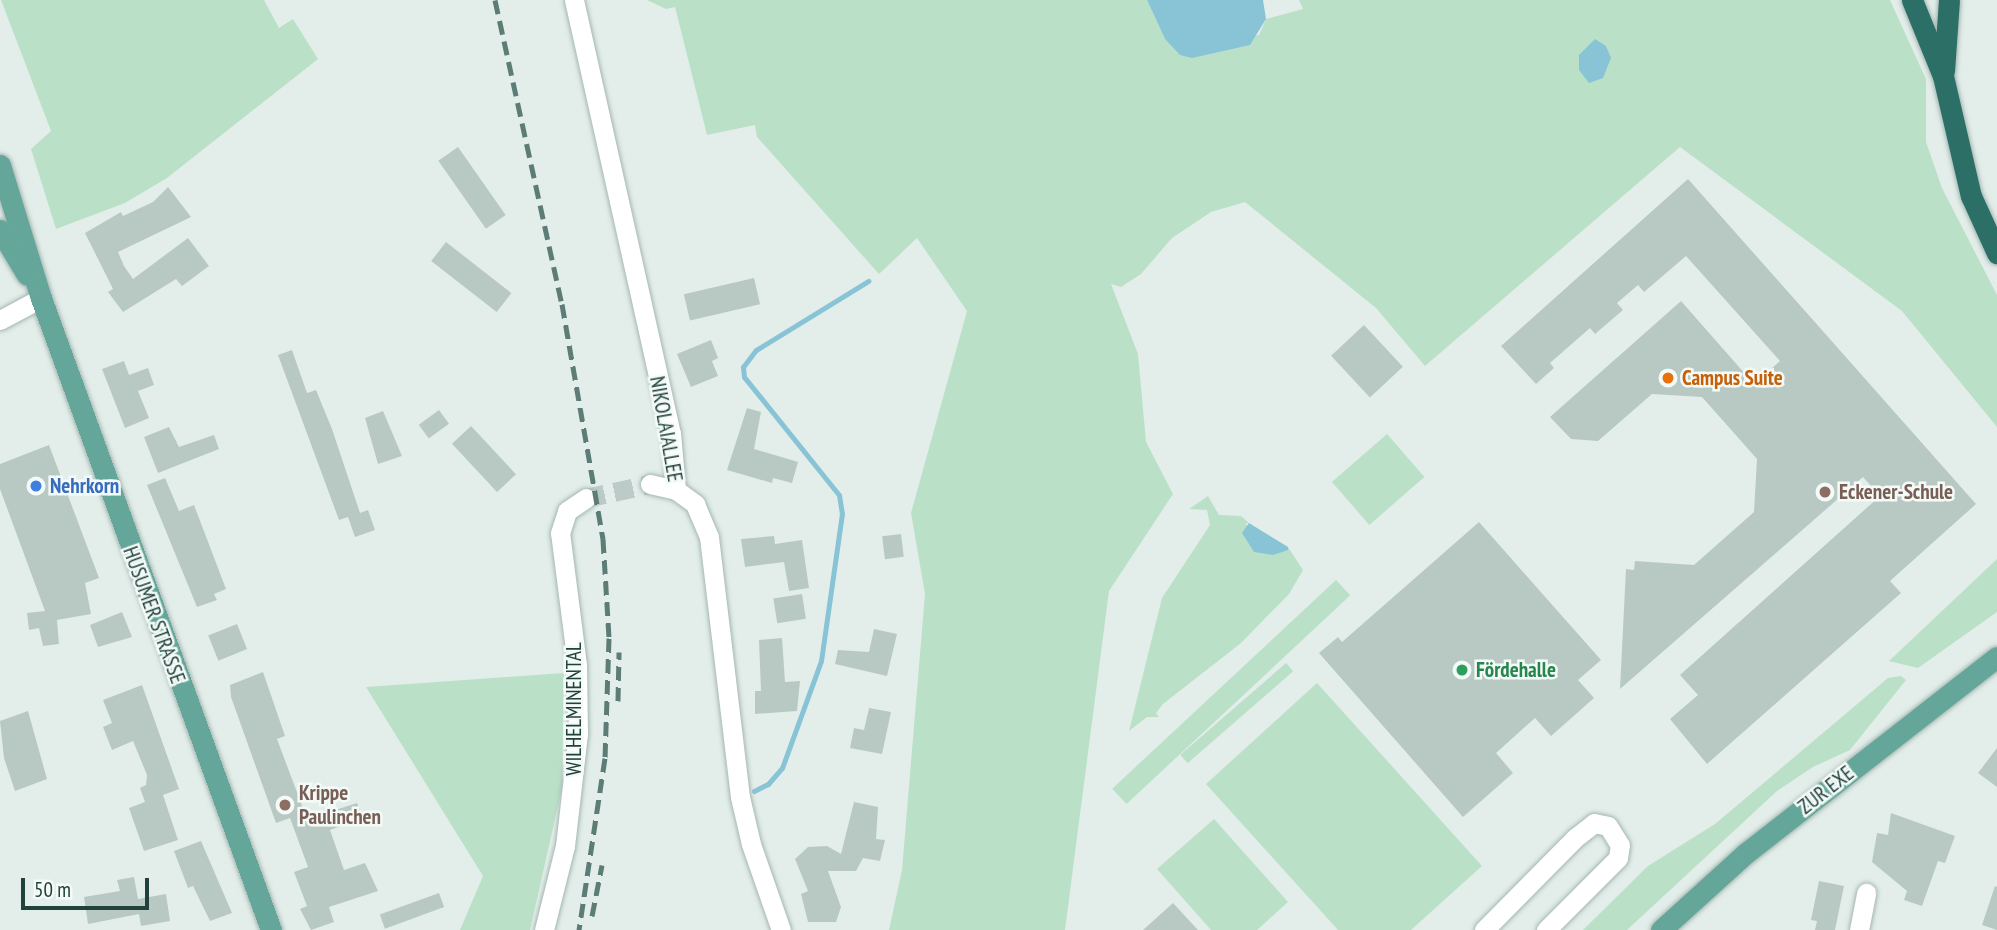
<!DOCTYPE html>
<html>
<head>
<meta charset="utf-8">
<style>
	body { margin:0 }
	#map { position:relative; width:1997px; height:930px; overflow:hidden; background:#e3eeea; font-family:"PT Sans Narrow",sans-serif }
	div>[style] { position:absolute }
	.green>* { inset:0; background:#bbe0c8; transform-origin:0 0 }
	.water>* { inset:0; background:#88c4d6 }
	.stream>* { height:5px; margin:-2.5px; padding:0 2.5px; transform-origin:2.5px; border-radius:2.5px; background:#88c4d6 }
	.building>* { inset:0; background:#b8c9c3; transform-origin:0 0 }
	.minor-tunnel>* { height:19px; margin-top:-9.5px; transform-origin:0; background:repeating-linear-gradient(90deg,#bccbc7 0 19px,transparent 0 29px) }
	.roads { filter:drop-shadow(0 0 2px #a5b7b2) drop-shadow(0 0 2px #a5b7b2) }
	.minor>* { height:19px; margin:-9.5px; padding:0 9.5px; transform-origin:9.5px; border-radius:9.5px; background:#fff }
	.major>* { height:21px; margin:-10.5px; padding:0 10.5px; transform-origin:10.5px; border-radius:10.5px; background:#65a69a }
	.highway>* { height:21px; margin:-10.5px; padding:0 10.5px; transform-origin:10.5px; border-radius:10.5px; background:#2b6f66 }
	.rail>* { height:5px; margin-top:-2.5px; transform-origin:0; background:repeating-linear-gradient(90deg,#5c7c76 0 14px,transparent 0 21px) }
	.dots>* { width:19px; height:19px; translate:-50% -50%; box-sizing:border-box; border:4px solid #f4faf7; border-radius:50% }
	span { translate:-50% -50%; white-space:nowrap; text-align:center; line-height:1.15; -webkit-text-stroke:5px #f4faf7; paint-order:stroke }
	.food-label { font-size:21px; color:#c56008; font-weight:700 }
	.left { translate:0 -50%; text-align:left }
	.street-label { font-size:21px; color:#21413b }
	.shop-label { font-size:21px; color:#366cbe; font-weight:700 }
	.education-label { font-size:21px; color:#785e54; font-weight:700 }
	.leisure-label { font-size:21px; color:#27864d; font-weight:700 }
	.scale { position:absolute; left:21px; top:878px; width:128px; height:32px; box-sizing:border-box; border:4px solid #21413b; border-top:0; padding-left:9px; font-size:21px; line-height:24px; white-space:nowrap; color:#21413b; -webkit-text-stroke:5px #f4faf7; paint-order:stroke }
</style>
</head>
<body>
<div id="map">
	<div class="green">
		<i style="clip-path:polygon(1px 0,264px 0,279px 28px,293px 19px,318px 59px,167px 178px,125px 203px,56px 229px,31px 149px,51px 131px)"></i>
		<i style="clip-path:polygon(647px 0,1147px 0,1165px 39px,1259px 35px,1266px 19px,1303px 9px,1299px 0,1890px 0,1926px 79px,1926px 142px,1942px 188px,1997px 295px,1997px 427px,1902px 311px,1680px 147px,1425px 366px,1376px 308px,1245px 202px,1211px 212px,1172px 238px,1141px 274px,1121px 287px,1111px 284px,1138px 354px,1146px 442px,1173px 494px,1109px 591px,1065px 930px,889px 930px,902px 870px,925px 594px,911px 513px,967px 311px,917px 238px,879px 274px,757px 137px,755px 125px,707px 135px,675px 7px,666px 9px)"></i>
		<i style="left:1387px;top:434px;width:57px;height:73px;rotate:49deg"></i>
		<i style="clip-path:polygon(1208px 496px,1219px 515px,1241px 516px,1249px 523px,1245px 524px,1288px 547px,1303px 570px,1289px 594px,1241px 643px,1163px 704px,1156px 713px,1159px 717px,1147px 717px,1129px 731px,1162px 598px,1210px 525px,1207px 510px,1189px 509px)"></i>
		<i style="clip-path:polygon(1997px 559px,1997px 612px,1918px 668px,1889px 661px)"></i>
		<i style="left:1336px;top:580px;width:21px;height:306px;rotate:47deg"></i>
		<i style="left:1286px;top:663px;width:11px;height:140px;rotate:49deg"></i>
		<i style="clip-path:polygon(564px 673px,562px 788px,530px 930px,460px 930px,483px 876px,366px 687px)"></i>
		<i style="clip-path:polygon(1901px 676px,1906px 680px,1850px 750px,1813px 767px,1777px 791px,1627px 930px,1583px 930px,1648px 866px,1715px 824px,1888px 678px)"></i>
		<i style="clip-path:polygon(1317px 683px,1482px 866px,1411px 930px,1338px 930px,1206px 784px)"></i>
		<i style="clip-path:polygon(1214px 819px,1288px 902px,1257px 930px,1211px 930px,1157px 869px)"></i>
	</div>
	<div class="water">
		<i style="clip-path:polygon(1147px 0,1263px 0,1266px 19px,1250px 45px,1192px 58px,1180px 55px,1165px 39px)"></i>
		<i style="clip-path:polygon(1595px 39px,1606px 46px,1611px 58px,1603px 78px,1589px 83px,1579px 70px,1579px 55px)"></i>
		<i style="clip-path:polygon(1249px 523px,1288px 547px,1288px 550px,1273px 555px,1254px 552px,1242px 533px)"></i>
	</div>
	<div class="stream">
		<i style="left:754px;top:791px;width:16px;rotate:-27deg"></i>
		<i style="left:768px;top:784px;width:21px;rotate:-49deg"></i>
		<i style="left:782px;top:768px;width:114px;rotate:-70deg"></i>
		<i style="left:821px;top:661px;width:148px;rotate:-81.9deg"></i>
		<i style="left:842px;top:514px;width:19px;rotate:-99deg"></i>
		<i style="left:839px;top:495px;width:151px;rotate:-128.8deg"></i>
		<i style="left:744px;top:377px;width:10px;rotate:-96deg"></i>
		<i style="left:743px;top:367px;width:21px;rotate:-53deg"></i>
		<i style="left:756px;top:350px;width:132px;rotate:-31.6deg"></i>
	</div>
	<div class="building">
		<i style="left:458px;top:147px;width:83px;height:24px;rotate:55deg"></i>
		<i style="clip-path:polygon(1688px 179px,1976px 504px,1890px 581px,1901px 593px,1707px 764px,1670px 719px,1698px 695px,1680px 675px,1880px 496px,1863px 477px,1620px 689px,1626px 569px,1634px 570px,1635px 561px,1694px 565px,1754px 512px,1757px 459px,1702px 397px,1652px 394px,1598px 441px,1571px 439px,1550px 417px,1681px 301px,1754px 384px,1780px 361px,1686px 256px,1644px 292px,1638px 285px,1617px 303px,1623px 310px,1595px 334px,1590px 328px,1550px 363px,1554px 368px,1536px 384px,1501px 346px)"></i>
		<i style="clip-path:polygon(168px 187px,191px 217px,118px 252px,124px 266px,133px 279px,188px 238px,209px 266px,182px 286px,176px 279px,123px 312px,108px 292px,113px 289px,85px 233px,121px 212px,123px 216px,153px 202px)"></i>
		<i style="left:446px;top:242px;width:83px;height:24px;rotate:38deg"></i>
		<i style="left:754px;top:278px;width:27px;height:72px;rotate:77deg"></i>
		<i style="left:1364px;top:325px;width:57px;height:45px;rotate:47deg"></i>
		<i style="clip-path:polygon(711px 340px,718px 358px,712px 361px,718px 376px,691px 387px,677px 354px)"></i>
		<i style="clip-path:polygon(292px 350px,307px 393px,316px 390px,332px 429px,360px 513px,368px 510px,375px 530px,355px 537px,348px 517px,339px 520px,278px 355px)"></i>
		<i style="clip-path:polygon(124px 361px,129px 375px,148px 368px,154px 385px,138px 391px,149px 418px,125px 428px,102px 369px)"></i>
		<i style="clip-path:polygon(747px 408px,761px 412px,754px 449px,798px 462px,792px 483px,773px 478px,772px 483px,727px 470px)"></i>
		<i style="left:439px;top:410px;width:17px;height:25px;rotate:54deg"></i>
		<i style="clip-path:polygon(383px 411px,402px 456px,378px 464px,365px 418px)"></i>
		<i style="left:471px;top:426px;width:66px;height:26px;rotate:47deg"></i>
		<i style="clip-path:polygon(169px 427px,179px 447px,214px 435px,219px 449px,158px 473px,144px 437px)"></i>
		<i style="clip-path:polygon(49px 445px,99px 578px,85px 583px,91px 614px,57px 620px,59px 644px,43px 646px,39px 628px,29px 630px,27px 613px,45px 611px,0 489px,0 464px)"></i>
		<i style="clip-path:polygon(165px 478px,179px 511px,194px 505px,226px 589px,214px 594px,217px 600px,197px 607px,147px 485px)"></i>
		<i style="clip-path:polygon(1479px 522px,1601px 660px,1578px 680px,1594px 698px,1551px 736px,1535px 718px,1496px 753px,1513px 773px,1463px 817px,1319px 653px,1338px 637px,1342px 642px)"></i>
		<i style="left:901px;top:534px;width:23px;height:19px;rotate:83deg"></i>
		<i style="clip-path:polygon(774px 536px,775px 544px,802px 540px,809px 588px,789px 591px,784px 562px,745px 567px,741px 539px)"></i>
		<i style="left:802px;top:594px;width:25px;height:29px;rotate:81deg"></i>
		<i style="clip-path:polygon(122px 612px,132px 637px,98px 647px,90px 625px)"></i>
		<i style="left:237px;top:624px;width:27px;height:31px;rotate:68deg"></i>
		<i style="clip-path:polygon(874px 629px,897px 634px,887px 676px,835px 664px,838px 650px,869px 652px)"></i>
		<i style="clip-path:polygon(782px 638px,785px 682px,800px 681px,797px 711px,755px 714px,755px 691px,761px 691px,759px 640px)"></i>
		<i style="clip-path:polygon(263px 672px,285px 736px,277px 739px,307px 819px,357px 803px,363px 818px,330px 830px,344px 870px,365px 863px,378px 891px,329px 907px,334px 922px,311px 930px,300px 909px,307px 906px,294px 872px,308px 867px,290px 818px,276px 823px,231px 697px,230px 685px)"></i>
		<i style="clip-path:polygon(142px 685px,179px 789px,163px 795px,178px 840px,144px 851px,129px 808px,145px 802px,140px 788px,146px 785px,147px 775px,133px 741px,112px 750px,103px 727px,112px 723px,103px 700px)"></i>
		<i style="clip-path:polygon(869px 708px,891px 712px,882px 754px,850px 748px,854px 728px,864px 730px)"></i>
		<i style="clip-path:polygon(28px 711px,47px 779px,15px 791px,4px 758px,0 721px)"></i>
		<i style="clip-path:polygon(1997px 748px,1997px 787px,1978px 773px)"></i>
		<i style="clip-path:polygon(854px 802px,878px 807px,876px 839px,885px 840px,880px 861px,863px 858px,856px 871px,828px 871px,841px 907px,836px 922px,808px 922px,801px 894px,808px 891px,795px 859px,808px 847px,827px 846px,841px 854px)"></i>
		<i style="clip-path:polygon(1891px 813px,1955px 836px,1945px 863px,1938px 861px,1922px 906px,1904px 900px,1907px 891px,1872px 862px,1877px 833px,1888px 835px)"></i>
		<i style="clip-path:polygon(201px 841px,232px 913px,210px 921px,193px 886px,188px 888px,174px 851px)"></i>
		<i style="clip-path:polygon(134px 877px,138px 899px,166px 894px,170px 921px,141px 926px,139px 914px,88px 924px,84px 897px,120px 891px,117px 880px)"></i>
		<i style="clip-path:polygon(1819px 881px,1844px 886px,1835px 930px,1815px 930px,1817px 921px,1811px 920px)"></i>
		<i style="clip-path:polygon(1995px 886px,1997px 887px,1997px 930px,1982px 925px)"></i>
		<i style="left:439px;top:893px;width:15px;height:63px;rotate:70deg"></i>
		<i style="clip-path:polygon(1173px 903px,1198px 930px,1143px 930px)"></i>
	</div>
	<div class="minor-tunnel">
		<i style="left:586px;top:498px;width:66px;rotate:-12.3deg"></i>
	</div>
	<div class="roads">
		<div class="minor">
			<i style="left:574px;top:0;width:444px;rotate:77.4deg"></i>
			<i style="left:671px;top:433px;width:57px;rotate:85deg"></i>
			<i style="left:0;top:320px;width:47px;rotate:-28.2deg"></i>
			<i style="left:650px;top:484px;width:27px;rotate:13deg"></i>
			<i style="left:676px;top:490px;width:24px;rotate:36deg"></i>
			<i style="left:695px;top:504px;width:36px;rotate:67deg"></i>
			<i style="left:709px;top:537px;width:262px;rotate:83.2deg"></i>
			<i style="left:740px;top:797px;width:48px;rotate:76.8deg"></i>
			<i style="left:751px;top:844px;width:91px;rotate:70.8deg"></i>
			<i style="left:544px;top:930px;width:87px;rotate:-76deg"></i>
			<i style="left:565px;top:846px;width:113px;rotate:-83.4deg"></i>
			<i style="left:578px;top:734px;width:69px;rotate:-90.8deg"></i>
			<i style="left:577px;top:665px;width:133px;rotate:-97.3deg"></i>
			<i style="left:560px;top:533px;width:23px;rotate:-72deg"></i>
			<i style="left:567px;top:511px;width:23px;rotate:-34deg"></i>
			<i style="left:1484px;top:930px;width:129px;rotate:-45.3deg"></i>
			<i style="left:1575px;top:838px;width:24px;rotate:-38deg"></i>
			<i style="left:1594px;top:823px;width:14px;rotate:12deg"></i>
			<i style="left:1608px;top:826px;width:22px;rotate:58deg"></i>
			<i style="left:1620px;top:845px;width:13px;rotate:99deg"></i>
			<i style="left:1618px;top:858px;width:102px;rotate:135deg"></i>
			<i style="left:1859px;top:930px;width:38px;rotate:-79deg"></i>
		</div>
		<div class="major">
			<i style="left:0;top:165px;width:139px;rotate:72.9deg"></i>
			<i style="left:41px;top:298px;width:673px;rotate:70deg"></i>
			<i style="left:0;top:230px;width:52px;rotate:59deg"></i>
			<i style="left:1661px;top:930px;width:115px;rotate:-42.2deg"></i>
			<i style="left:1746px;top:853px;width:318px;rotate:-38deg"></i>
		</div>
		<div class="highway">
			<i style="left:1912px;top:0;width:82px;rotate:67.8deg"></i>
			<i style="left:1943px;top:76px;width:123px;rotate:76.9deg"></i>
			<i style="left:1971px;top:196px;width:63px;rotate:65.5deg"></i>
			<i style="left:1944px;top:71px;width:71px;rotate:-86deg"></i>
		</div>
	</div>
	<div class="rail">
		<i style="left:495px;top:0;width:311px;rotate:77.6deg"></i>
		<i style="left:562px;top:304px;width:239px;rotate:80.1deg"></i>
		<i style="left:603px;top:539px;width:99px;rotate:86.5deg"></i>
		<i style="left:609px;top:638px;width:120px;rotate:91.9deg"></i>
		<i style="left:605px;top:758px;width:174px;rotate:98.6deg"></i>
		<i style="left:618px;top:701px;width:49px;rotate:-88.8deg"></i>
		<i style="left:592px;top:916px;width:52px;rotate:-78.9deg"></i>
	</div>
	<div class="dots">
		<i style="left:1668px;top:378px;background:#e8710a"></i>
		<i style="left:36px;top:486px;background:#3f7fe0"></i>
		<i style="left:1825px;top:492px;background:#8d6e63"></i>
		<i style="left:1462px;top:670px;background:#2e9e5b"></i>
		<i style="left:285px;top:805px;background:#8d6e63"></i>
	</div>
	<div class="food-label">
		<span class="left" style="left:1682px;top:378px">Campus Suite</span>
	</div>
	<div class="street-label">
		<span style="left:666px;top:429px;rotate:80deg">NIKOLAIALLEE</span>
		<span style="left:154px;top:615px;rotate:70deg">HUSUMER STRASSE</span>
		<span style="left:574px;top:709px;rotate:-90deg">WILHELMINENTAL</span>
		<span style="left:1826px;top:790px;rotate:-38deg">ZUR EXE</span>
	</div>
	<div class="shop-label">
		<span class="left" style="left:50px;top:486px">Nehrkorn</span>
	</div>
	<div class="education-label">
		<span class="left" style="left:1839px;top:492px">Eckener-Schule</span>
		<span class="left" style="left:299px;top:805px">Krippe<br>Paulinchen</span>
	</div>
	<div class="leisure-label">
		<span class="left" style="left:1476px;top:670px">Fördehalle</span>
	</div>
	<div class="scale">50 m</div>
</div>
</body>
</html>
